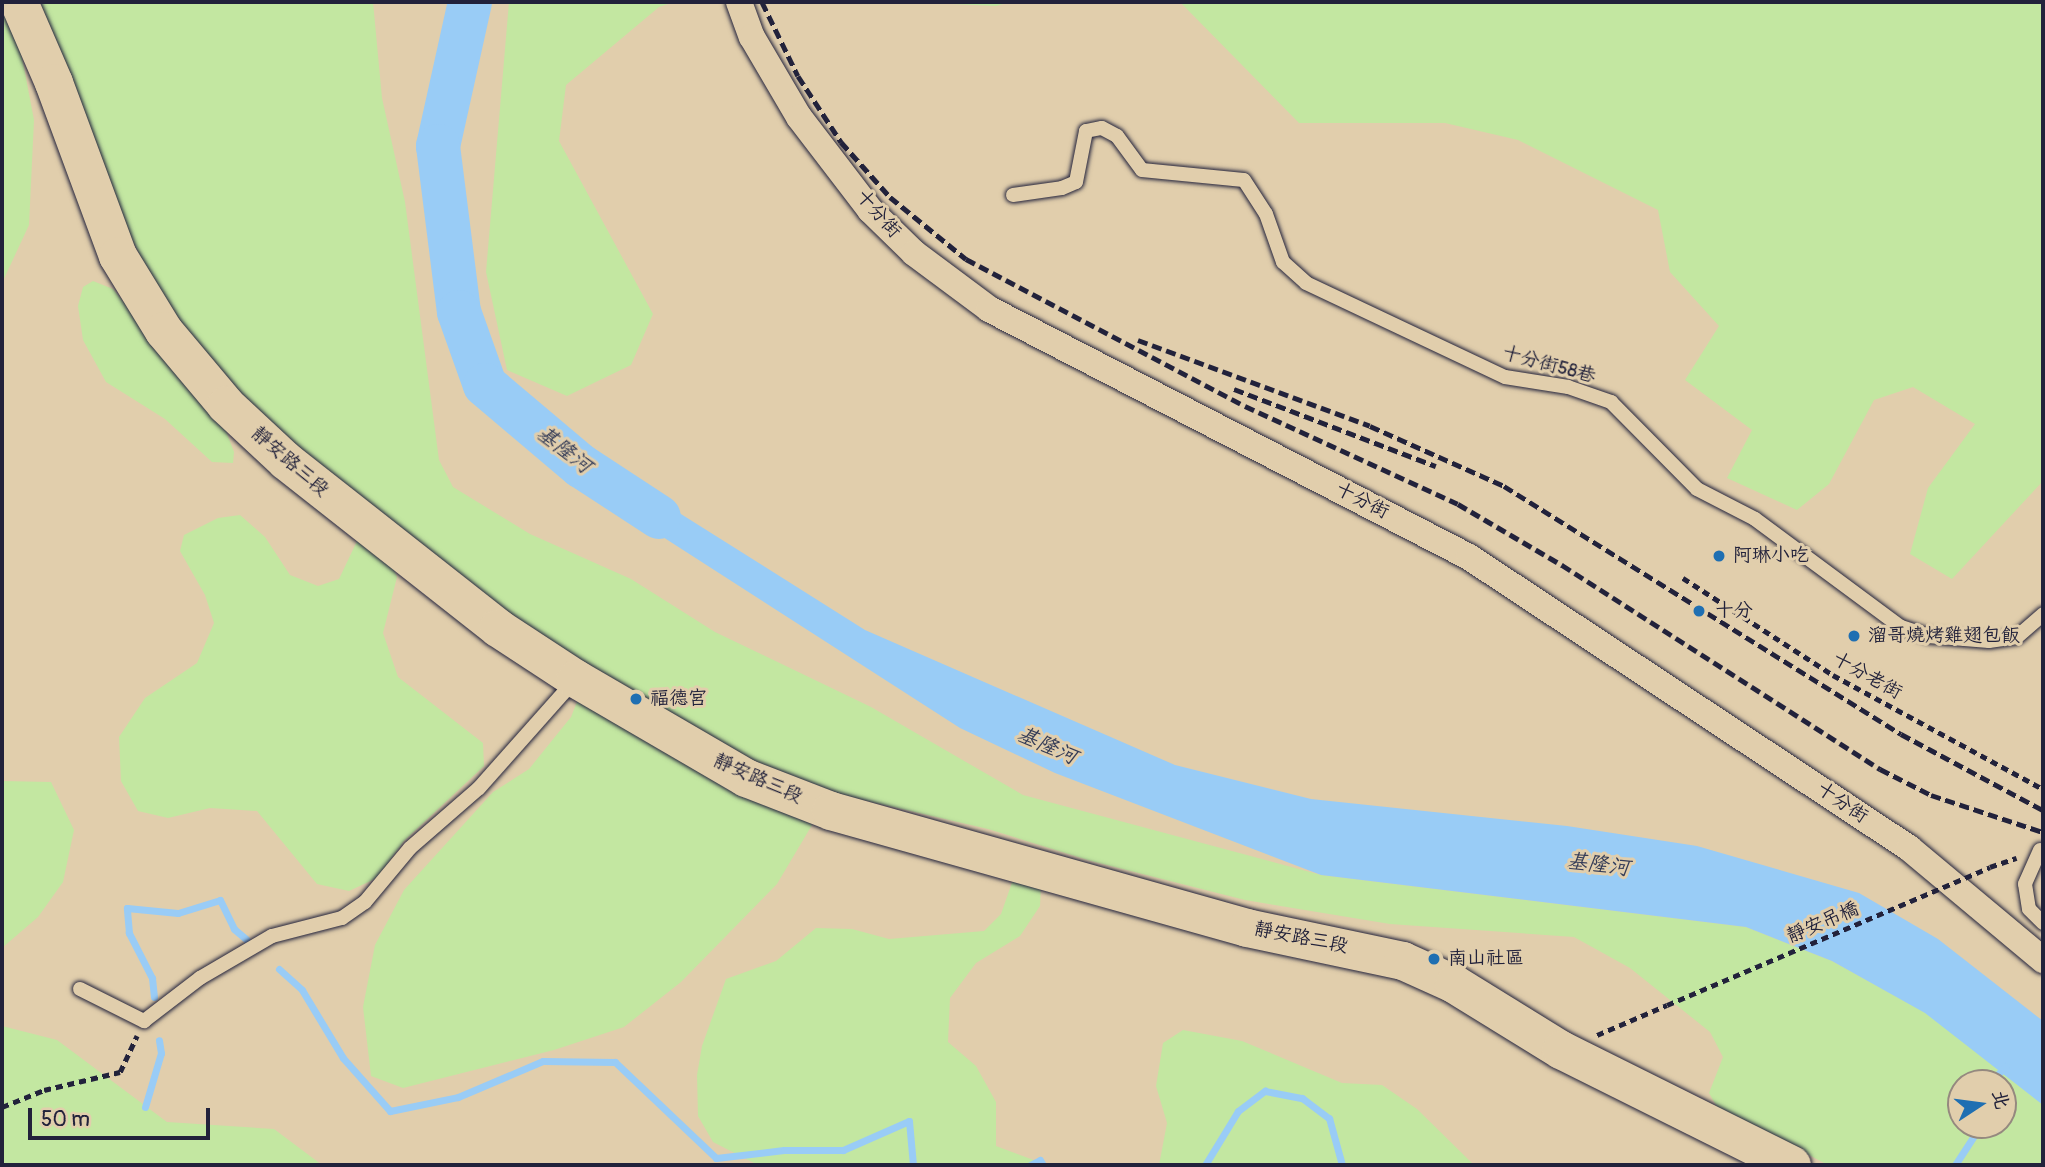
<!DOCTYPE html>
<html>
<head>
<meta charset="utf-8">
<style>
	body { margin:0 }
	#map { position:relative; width:2045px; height:1167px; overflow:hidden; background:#e1ceac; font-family:Pangolin,"LXGW WenKai TC",sans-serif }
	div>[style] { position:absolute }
	.green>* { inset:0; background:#c3e7a1 }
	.water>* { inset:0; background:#99ccf6 }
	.stream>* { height:7px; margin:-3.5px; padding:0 3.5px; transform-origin:3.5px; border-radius:3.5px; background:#99ccf6 }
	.river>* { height:44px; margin:-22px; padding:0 22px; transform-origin:22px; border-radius:22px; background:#99ccf6 }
	.path>* { height:4.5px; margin-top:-2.25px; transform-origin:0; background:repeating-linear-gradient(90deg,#22223b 0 7px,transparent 0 12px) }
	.roads { filter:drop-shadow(0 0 2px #22223b) drop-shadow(0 0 2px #22223b) }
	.service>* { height:14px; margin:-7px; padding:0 7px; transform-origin:7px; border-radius:7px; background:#e1ceac }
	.minor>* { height:26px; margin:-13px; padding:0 13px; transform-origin:13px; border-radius:13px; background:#e1ceac }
	.secondary>* { height:38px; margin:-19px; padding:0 19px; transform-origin:19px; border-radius:19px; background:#e1ceac }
	.rail>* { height:5px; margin-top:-2.5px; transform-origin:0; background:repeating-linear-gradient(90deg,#22223b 0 10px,transparent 0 15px) }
	.path-bridge>* { height:4.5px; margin-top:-2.25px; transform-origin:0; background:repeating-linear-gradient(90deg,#22223b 0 7px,transparent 0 12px) }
	.dots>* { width:19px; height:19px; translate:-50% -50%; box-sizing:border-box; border:4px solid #e1ceac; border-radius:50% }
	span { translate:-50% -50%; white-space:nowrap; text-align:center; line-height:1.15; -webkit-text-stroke:6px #e1ceac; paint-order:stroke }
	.street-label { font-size:19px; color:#22223b }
	.poi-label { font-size:19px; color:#22223b }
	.left { translate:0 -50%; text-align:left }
	.water-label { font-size:21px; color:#343c57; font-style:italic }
	.frame { position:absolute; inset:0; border:4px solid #22223b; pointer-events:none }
	.north { position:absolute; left:1947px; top:1069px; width:70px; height:70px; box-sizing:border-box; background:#e1ceac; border:2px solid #95897f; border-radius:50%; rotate:77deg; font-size:19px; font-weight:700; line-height:28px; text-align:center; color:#22223b }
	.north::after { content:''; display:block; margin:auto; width:24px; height:32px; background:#1f6fb2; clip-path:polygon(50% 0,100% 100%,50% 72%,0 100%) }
	.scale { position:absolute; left:28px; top:1108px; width:182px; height:32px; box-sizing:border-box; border:4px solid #22223b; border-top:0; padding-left:9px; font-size:21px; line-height:24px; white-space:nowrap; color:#22223b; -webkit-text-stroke:5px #e1ceac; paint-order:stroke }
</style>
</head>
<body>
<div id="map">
	<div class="green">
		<i style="clip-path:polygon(evenodd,40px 2px,373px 2px,382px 98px,405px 202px,439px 460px,453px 487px,530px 534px,631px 579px,715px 632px,871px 707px,1023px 795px,1321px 875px,1746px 927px,1832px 961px,1926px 1013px,2041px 1102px,2043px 1165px,1828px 1165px,1717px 1107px,1709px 1093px,1723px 1057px,1710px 1032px,1630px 968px,1574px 937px,1390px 924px,1245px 900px,1091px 861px,988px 829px,824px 791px,817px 794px,812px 825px,777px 884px,681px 982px,624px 1027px,554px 1050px,403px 1088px,371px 1076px,363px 1007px,375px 945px,404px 890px,493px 792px,529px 769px,571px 717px,590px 669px,507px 617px,227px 390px,169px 316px,117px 208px,40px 2px,1961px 1083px,2003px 1083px,2003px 1125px,1961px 1125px,1961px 1083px)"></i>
		<i style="clip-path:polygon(509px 2px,674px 2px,659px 7px,566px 85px,559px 141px,653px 314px,631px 365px,567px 396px,507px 370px,486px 272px)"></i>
		<i style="clip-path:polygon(908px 2px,1010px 2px,996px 6px)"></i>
		<i style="clip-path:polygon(1180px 2px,2043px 2px,2043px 481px,1952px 579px,1910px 554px,1928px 488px,1975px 424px,1913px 387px,1874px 400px,1829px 484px,1797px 510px,1727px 478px,1752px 430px,1685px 380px,1719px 326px,1670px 272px,1658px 210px,1518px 140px,1445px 123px,1299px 123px)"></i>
		<i style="clip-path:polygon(2px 6px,17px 31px,34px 120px,29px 225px,2px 283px)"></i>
		<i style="clip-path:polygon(93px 281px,113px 289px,223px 423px,234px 452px,233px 463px,212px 462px,165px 419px,106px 382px,83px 340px,78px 306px,83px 287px)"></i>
		<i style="clip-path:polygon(240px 515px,265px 537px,290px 575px,318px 586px,339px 579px,358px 539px,391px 563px,397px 577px,383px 633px,398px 677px,483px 743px,484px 766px,404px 841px,377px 878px,349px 891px,317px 884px,257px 811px,210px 808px,168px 818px,138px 811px,121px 781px,119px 737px,145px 698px,197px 663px,214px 623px,205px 595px,180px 551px,184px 535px,218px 518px)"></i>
		<i style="clip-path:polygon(2px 781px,51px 782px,74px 830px,63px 882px,38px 917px,2px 948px)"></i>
		<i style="clip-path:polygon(1015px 874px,1041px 886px,1040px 906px,1020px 936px,976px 963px,950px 998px,948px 1042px,976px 1066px,996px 1102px,996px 1146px,1047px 1165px,758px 1165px,713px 1142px,698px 1116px,697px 1075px,702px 1046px,726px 979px,776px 961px,816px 928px,852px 929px,889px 939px,984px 931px,1001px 914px)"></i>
		<i style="clip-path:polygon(2px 1026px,57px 1040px,167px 1122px,274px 1129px,322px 1165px,2px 1165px)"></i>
		<i style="clip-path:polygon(1183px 1030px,1242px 1041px,1342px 1083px,1382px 1085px,1417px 1109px,1474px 1165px,1159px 1165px,1167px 1123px,1156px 1086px,1163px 1043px)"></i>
	</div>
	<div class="water">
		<i style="clip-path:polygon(619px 475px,865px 630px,1175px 765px,1311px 799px,1567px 826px,1697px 846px,1859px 893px,1938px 939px,2043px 1021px,2043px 1105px,1925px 1013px,1832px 961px,1746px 927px,1321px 875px,1055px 773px,960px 728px,596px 494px)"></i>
	</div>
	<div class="stream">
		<i style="left:279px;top:969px;width:31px;rotate:42deg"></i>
		<i style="left:302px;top:990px;width:79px;rotate:58.9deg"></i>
		<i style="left:343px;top:1058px;width:71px;rotate:48.4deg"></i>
		<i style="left:390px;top:1111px;width:69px;rotate:-11.6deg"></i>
		<i style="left:458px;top:1097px;width:92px;rotate:-23deg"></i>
		<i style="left:543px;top:1061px;width:72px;rotate:0.8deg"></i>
		<i style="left:615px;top:1062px;width:139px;rotate:43.5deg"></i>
		<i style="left:716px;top:1158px;width:68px;rotate:-6.7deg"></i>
		<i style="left:784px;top:1150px;width:59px"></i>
		<i style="left:843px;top:1150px;width:72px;rotate:-23.7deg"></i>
		<i style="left:909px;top:1121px;width:44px;rotate:84.8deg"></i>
		<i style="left:154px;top:997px;width:19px;rotate:-96deg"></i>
		<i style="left:152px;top:978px;width:51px;rotate:-117.1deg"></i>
		<i style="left:129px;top:933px;width:25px;rotate:-95deg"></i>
		<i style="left:127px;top:908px;width:51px;rotate:5.6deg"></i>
		<i style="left:178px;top:913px;width:44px;rotate:-17.2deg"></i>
		<i style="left:220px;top:900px;width:32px;rotate:64deg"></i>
		<i style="left:234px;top:929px;width:16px;rotate:40deg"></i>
		<i style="left:1989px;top:1083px;width:24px;rotate:-45deg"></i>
		<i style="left:145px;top:1107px;width:56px;rotate:-73.5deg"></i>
		<i style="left:161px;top:1053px;width:13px;rotate:-99deg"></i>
		<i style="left:1030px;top:1165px;width:11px;rotate:-27deg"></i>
		<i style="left:1040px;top:1160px;width:6px;rotate:59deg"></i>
		<i style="left:1205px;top:1165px;width:63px;rotate:-58.6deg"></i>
		<i style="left:1238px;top:1111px;width:34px;rotate:-37deg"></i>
		<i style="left:1265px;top:1091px;width:38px;rotate:11deg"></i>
		<i style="left:1302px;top:1098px;width:34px;rotate:37deg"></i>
		<i style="left:1329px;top:1118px;width:49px;rotate:74.5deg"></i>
		<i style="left:1955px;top:1165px;width:48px;rotate:-57deg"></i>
	</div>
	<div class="river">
		<i style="left:470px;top:2px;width:148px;rotate:102.5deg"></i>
		<i style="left:438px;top:146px;width:167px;rotate:82.8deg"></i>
		<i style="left:459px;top:312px;width:77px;rotate:70.4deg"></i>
		<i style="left:485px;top:385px;width:126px;rotate:40.2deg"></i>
		<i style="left:581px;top:466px;width:93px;rotate:33.2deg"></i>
	</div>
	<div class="path">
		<i style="left:1683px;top:578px;width:179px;rotate:32.9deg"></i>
		<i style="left:1833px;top:675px;width:239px;rotate:28.5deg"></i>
		<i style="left:1990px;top:867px;width:28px;rotate:-19deg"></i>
		<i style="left:1597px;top:1035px;width:76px;rotate:-23.2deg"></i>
		<i style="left:2px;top:1107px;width:45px;rotate:-22deg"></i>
		<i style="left:44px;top:1090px;width:78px;rotate:-13.3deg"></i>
		<i style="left:120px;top:1072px;width:40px;rotate:-65deg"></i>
	</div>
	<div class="roads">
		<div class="service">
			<i style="left:1013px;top:195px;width:49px;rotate:-8.1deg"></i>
			<i style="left:1062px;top:188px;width:15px;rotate:-23deg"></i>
			<i style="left:1076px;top:182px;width:52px;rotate:-78.9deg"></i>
			<i style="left:1086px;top:131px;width:16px;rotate:-11deg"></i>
			<i style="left:1102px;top:128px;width:17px;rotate:28deg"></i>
			<i style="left:1117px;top:136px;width:42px;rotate:53.7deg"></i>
			<i style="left:1142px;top:170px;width:102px;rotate:5.6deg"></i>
			<i style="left:1244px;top:180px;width:40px;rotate:57.1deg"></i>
			<i style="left:1266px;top:214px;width:51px;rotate:70.5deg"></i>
			<i style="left:1283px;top:262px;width:31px;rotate:42deg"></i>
			<i style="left:1306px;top:283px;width:220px;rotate:25.3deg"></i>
			<i style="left:1505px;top:377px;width:64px;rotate:9deg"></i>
			<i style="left:1568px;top:387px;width:46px;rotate:19.2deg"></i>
			<i style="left:1611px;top:402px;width:122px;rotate:45.3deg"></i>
			<i style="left:1697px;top:489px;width:65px;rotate:27.3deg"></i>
			<i style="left:1755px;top:519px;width:182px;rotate:36.5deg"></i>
			<i style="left:1901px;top:627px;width:28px;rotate:18deg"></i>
			<i style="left:1928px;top:636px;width:61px;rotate:4.7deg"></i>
			<i style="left:1989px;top:641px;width:28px;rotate:-8deg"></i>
			<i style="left:2017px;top:637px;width:35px;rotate:-41deg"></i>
			<i style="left:2040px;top:850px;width:37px;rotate:114deg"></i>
			<i style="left:2025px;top:884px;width:25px;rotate:81deg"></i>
			<i style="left:2029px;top:909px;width:20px;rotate:45deg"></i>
			<i style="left:80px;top:989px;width:72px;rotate:26.6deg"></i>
			<i style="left:144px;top:1021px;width:71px;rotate:-37.5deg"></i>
			<i style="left:200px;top:978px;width:83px;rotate:-30.3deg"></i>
			<i style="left:272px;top:936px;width:72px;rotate:-14.4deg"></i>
			<i style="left:342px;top:918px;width:28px;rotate:-35deg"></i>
			<i style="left:365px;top:902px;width:70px;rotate:-50.2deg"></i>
			<i style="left:410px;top:848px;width:91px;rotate:-41deg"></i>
			<i style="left:479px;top:788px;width:144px;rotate:-48.4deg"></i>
		</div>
		<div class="minor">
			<i style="left:739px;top:2px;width:37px;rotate:70deg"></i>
			<i style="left:752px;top:37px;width:93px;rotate:59.6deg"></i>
			<i style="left:799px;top:117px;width:117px;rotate:52.6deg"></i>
			<i style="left:870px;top:210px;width:62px;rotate:44.3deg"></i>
			<i style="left:914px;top:253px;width:94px;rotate:36.7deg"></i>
			<i style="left:989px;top:309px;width:540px;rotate:27.32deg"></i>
			<i style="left:1469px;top:557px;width:528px;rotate:33.48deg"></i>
			<i style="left:1909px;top:848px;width:175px;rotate:39.9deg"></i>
		</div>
		<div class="secondary">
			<i style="left:19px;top:2px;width:88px;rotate:66.6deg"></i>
			<i style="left:54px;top:83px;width:184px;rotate:69.7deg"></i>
			<i style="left:118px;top:256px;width:88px;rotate:58.5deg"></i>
			<i style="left:164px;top:331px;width:97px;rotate:50deg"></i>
			<i style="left:226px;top:405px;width:82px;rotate:43deg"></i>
			<i style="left:286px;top:461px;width:270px;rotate:38.2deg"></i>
			<i style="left:498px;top:628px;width:93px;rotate:33.2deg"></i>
			<i style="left:576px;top:679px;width:197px;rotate:30.2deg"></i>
			<i style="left:746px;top:778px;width:91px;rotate:21.2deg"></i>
			<i style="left:831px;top:811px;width:432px;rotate:15.7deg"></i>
			<i style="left:1247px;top:928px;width:159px;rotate:11.9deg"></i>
			<i style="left:1403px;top:961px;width:56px;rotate:24.3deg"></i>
			<i style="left:1454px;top:984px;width:126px;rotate:31.7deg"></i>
			<i style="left:1561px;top:1050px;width:258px;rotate:26.5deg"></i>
		</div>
	</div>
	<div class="rail">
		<i style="left:762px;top:2px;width:82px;rotate:64.1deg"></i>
		<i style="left:798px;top:76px;width:79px;rotate:56.9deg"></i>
		<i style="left:841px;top:142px;width:74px;rotate:48.3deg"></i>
		<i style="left:890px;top:197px;width:98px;rotate:39.2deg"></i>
		<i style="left:966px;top:259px;width:315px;rotate:27.8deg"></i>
		<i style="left:1245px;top:406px;width:234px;rotate:24.7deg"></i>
		<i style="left:1458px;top:504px;width:121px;rotate:30.4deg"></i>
		<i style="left:1562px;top:565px;width:378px;rotate:32.7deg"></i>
		<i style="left:1880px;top:769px;width:57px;rotate:27deg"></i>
		<i style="left:1931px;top:795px;width:118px;rotate:18.3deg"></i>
		<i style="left:1138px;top:340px;width:247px;rotate:20.3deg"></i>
		<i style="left:1370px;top:426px;width:147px;rotate:24.1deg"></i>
		<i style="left:1504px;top:486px;width:468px;rotate:32deg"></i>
		<i style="left:1901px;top:734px;width:161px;rotate:28.2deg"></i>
		<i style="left:1234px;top:389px;width:216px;rotate:20.9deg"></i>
	</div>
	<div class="path-bridge">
		<i style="left:1667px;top:1005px;width:351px;rotate:-23.1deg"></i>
	</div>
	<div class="dots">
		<i style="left:1719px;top:556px;background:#1f6fb2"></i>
		<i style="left:1699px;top:611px;background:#1f6fb2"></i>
		<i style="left:1854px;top:636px;background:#1f6fb2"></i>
		<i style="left:636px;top:699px;background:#1f6fb2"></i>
		<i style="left:1434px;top:959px;background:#1f6fb2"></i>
	</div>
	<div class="street-label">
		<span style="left:878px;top:214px;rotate:48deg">十分街</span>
		<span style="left:1549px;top:365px;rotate:15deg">十分街58巷</span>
		<span style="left:290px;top:462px;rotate:41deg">靜安路三段</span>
		<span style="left:1362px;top:501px;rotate:27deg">十分街</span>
		<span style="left:1867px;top:676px;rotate:29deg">十分老街</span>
		<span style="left:758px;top:779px;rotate:24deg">靜安路三段</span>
		<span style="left:1842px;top:803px;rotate:34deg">十分街</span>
		<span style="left:1823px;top:923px;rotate:-23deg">靜安吊橋</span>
		<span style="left:1301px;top:938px;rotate:11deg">靜安路三段</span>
	</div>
	<div class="poi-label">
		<span class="left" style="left:1733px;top:556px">阿琳小吃</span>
		<span class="left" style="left:1715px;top:611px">十分</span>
		<span class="left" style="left:1868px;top:636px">溜哥燒烤雞翅包飯</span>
		<span class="left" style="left:650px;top:699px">福德宮</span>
		<span class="left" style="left:1448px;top:959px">南山社區</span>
	</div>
	<div class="water-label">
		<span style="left:564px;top:450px;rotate:38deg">基隆河</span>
		<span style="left:1047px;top:746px;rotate:24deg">基隆河</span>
		<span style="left:1598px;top:865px;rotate:7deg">基隆河</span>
	</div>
	<div class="frame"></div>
	<div class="north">北</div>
	<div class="scale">50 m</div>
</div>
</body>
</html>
